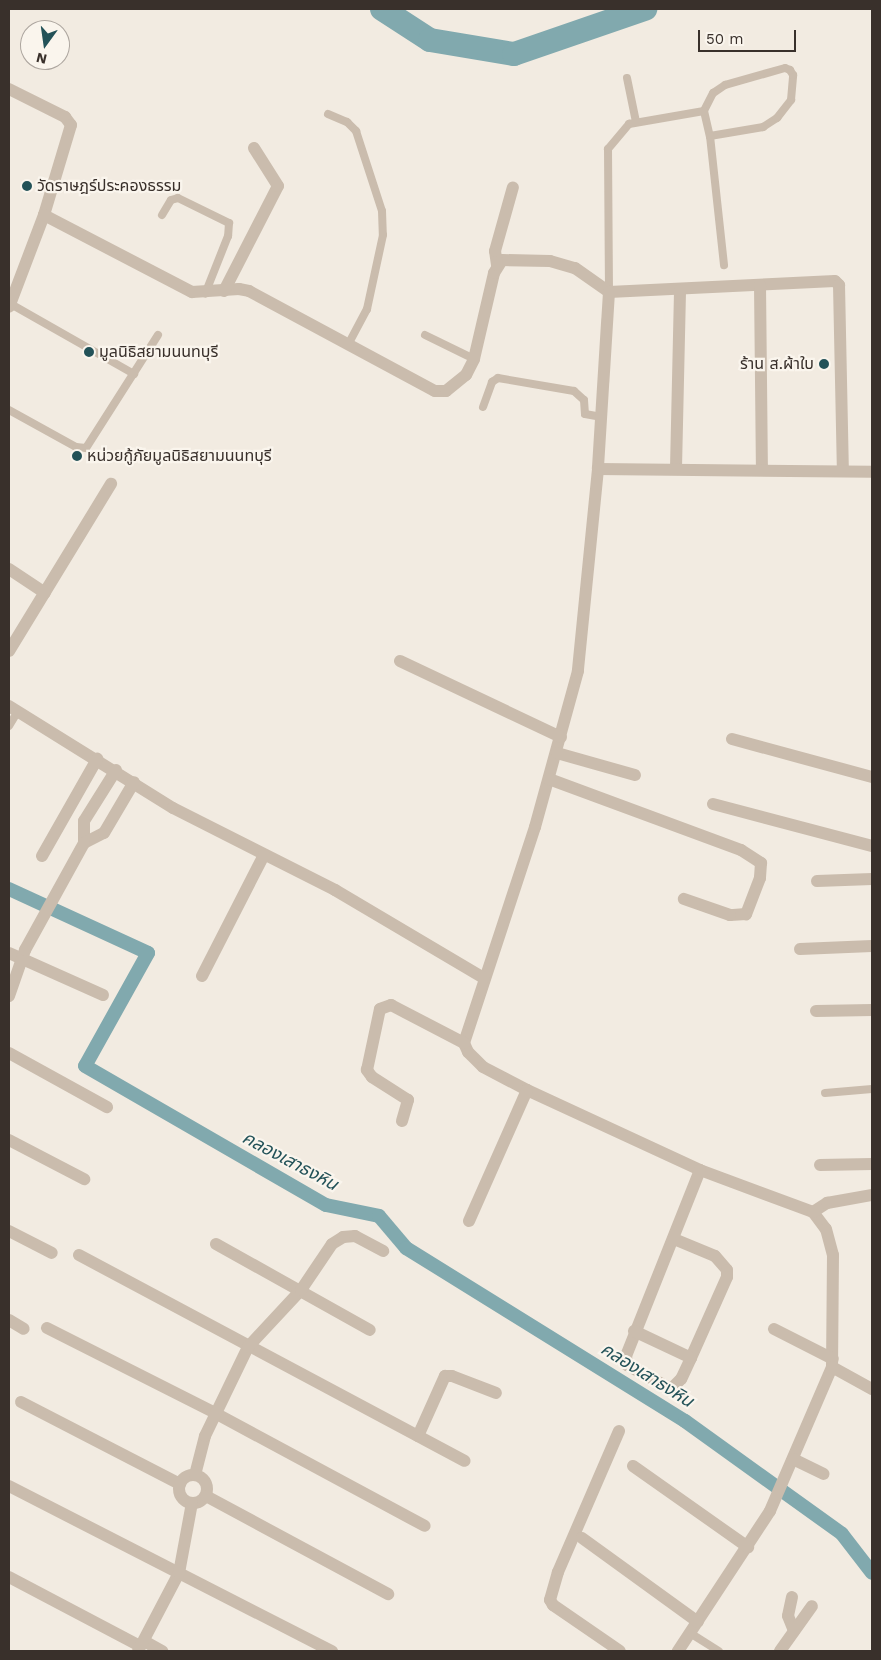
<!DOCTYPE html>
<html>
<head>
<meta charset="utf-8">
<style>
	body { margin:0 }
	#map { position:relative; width:881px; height:1660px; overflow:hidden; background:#f2ebe1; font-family:"Work Sans","Noto Sans Thai",sans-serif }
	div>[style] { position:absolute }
	.canal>* { height:14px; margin:-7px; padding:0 7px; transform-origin:7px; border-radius:7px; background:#81a9ae }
	.river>* { height:24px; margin:-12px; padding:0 12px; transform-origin:12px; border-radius:12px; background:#81a9ae }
	.service>* { height:8px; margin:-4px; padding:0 4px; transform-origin:4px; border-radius:4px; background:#cabcad }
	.minor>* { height:12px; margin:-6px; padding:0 6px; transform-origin:6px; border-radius:6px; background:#cabcad }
	.minor>.ring { margin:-6px; padding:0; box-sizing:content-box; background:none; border:12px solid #cabcad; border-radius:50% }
	.dots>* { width:14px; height:14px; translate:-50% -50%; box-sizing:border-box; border:2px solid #faf5ed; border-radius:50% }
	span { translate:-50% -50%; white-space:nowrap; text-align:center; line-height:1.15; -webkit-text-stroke:4.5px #faf5ed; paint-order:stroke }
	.poi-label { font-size:16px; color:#39302b }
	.left { translate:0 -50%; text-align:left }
	.right { translate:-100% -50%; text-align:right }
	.water-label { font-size:18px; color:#235258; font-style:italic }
	.frame { position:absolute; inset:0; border:10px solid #39302b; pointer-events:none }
	.north { position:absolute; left:20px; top:20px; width:50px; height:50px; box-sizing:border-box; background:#faf5ed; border:1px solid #ada69f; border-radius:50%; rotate:194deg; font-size:14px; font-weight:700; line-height:20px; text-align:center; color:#39302b }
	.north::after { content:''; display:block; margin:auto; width:18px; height:22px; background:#235258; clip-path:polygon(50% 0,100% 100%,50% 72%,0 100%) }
	.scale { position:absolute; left:698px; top:30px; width:98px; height:22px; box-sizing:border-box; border:2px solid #39302b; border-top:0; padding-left:6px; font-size:15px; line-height:18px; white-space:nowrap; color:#39302b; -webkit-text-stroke:4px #faf5ed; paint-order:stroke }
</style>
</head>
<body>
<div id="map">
	<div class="canal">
		<i style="left:9px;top:889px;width:153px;rotate:24.7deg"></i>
		<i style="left:148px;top:953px;width:129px;rotate:119.1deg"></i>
		<i style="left:85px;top:1066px;width:278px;rotate:30deg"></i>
		<i style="left:326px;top:1205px;width:54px;rotate:11.7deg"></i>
		<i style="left:379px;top:1216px;width:42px;rotate:49.8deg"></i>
		<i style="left:406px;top:1248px;width:328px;rotate:31.8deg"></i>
		<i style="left:685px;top:1421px;width:193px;rotate:35.7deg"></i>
		<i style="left:842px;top:1534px;width:49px;rotate:52.4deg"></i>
	</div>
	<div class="river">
		<i style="left:382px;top:9px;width:57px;rotate:32.9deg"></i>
		<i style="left:430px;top:40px;width:85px;rotate:9.5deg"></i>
		<i style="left:514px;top:54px;width:139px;rotate:-19deg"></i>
	</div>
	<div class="service">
		<i style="left:627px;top:78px;width:45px;rotate:78.4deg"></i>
		<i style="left:328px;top:114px;width:21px;rotate:23deg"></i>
		<i style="left:347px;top:122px;width:13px;rotate:45deg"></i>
		<i style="left:356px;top:131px;width:84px;rotate:72deg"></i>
		<i style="left:382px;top:211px;width:24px;rotate:88deg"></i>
		<i style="left:383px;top:235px;width:76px;rotate:102.2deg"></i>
		<i style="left:367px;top:309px;width:40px;rotate:118deg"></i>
		<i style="left:710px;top:136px;width:54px;rotate:-9.6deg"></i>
		<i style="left:763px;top:127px;width:17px;rotate:-33deg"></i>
		<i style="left:777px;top:118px;width:23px;rotate:-52deg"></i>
		<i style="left:791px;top:100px;width:25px;rotate:-85deg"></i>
		<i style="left:793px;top:75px;width:6px;rotate:-121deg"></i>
		<i style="left:790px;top:70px;width:5px;rotate:-158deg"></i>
		<i style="left:785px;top:68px;width:62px;rotate:164.2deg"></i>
		<i style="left:725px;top:85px;width:14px;rotate:146deg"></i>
		<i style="left:713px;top:93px;width:20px;rotate:117deg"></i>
		<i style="left:704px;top:111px;width:26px;rotate:77deg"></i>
		<i style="left:710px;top:136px;width:130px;rotate:83.8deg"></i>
		<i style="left:162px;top:215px;width:17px;rotate:-59deg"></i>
		<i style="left:171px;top:200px;width:7px;rotate:-16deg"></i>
		<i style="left:178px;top:198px;width:57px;rotate:26.1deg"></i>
		<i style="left:229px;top:223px;width:13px;rotate:94deg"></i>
		<i style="left:228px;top:236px;width:62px;rotate:111.6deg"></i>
		<i style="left:609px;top:292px;width:143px;rotate:-90.4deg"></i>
		<i style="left:608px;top:149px;width:33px;rotate:-50deg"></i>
		<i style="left:629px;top:124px;width:76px;rotate:-9.8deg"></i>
		<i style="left:9px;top:303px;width:144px;rotate:29.6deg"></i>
		<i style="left:425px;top:335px;width:55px;rotate:26.1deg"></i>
		<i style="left:483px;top:407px;width:27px;rotate:-70deg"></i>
		<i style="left:492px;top:382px;width:7px;rotate:-34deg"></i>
		<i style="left:498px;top:378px;width:77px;rotate:9.7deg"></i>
		<i style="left:574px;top:391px;width:13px;rotate:42deg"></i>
		<i style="left:584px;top:400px;width:14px;rotate:86deg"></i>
		<i style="left:585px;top:414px;width:17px;rotate:10deg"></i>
		<i style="left:9px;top:410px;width:77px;rotate:28.9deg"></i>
		<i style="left:76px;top:447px;width:10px;rotate:6deg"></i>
		<i style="left:86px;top:448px;width:134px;rotate:-57.5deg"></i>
		<i style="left:9px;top:726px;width:17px;rotate:-59deg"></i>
		<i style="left:825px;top:1093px;width:47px;rotate:-4.9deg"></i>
		<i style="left:690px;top:1633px;width:34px;rotate:32deg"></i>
	</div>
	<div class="minor">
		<i style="left:9px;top:89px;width:63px;rotate:26.6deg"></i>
		<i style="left:65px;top:117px;width:10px;rotate:53deg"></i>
		<i style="left:71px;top:125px;width:94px;rotate:106.7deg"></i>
		<i style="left:44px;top:215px;width:98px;rotate:110.8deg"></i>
		<i style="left:44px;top:215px;width:167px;rotate:27.5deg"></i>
		<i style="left:192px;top:292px;width:47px;rotate:-3.7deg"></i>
		<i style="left:239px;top:289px;width:10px;rotate:11deg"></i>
		<i style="left:249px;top:291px;width:211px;rotate:28.3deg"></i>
		<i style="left:435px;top:391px;width:11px"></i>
		<i style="left:446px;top:391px;width:26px;rotate:-39deg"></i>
		<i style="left:466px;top:375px;width:18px;rotate:-63deg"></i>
		<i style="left:474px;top:359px;width:88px;rotate:-76.9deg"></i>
		<i style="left:494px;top:273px;width:15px;rotate:-58deg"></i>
		<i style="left:502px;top:260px;width:48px;rotate:1.2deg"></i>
		<i style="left:550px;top:261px;width:26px;rotate:16deg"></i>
		<i style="left:575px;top:268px;width:42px;rotate:35.2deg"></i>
		<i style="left:609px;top:292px;width:226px;rotate:-2.8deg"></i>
		<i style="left:835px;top:281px;width:6px;rotate:45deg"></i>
		<i style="left:839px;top:285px;width:185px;rotate:88.8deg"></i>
		<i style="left:497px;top:265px;width:14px;rotate:-98deg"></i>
		<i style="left:495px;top:251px;width:66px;rotate:-74.3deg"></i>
		<i style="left:760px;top:285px;width:184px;rotate:89.4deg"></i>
		<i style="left:224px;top:291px;width:118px;rotate:-62.8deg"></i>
		<i style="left:278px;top:186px;width:45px;rotate:-122.3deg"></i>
		<i style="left:609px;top:292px;width:177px;rotate:93.6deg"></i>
		<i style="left:598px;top:469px;width:203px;rotate:95.7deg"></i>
		<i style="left:578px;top:671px;width:162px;rotate:105.4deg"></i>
		<i style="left:535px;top:827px;width:227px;rotate:108.2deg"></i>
		<i style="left:464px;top:1043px;width:10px;rotate:66deg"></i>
		<i style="left:468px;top:1052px;width:21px;rotate:45deg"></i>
		<i style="left:483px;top:1067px;width:50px;rotate:27.6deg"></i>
		<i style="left:527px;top:1090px;width:191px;rotate:24.8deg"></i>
		<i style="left:700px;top:1170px;width:121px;rotate:20.4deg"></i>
		<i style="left:813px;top:1212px;width:21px;rotate:53deg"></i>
		<i style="left:826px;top:1229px;width:27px;rotate:75deg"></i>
		<i style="left:833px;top:1255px;width:112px;rotate:90.5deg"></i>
		<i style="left:832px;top:1367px;width:157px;rotate:113.3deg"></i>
		<i style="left:770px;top:1511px;width:168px;rotate:123.3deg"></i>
		<i style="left:676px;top:468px;width:178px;rotate:-88.7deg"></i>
		<i style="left:598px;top:469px;width:274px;rotate:0.6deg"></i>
		<i style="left:9px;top:569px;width:43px;rotate:33.7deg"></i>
		<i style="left:9px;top:651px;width:196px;rotate:-58.6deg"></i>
		<i style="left:400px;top:661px;width:178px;rotate:25.3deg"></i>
		<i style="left:9px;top:706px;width:193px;rotate:31.9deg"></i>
		<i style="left:173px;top:808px;width:182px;rotate:26.8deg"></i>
		<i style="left:335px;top:890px;width:173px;rotate:30.6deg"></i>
		<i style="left:732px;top:739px;width:145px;rotate:15.2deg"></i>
		<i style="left:557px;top:753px;width:81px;rotate:15.8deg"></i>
		<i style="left:116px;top:770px;width:60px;rotate:122.1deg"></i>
		<i style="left:84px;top:821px;width:22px;rotate:90deg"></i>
		<i style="left:84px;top:843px;width:22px;rotate:-27deg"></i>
		<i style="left:104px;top:833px;width:59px;rotate:-59.5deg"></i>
		<i style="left:549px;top:779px;width:205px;rotate:20.3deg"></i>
		<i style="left:741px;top:850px;width:24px;rotate:33deg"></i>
		<i style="left:761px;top:863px;width:15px;rotate:94deg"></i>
		<i style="left:760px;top:878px;width:39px;rotate:111deg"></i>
		<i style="left:746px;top:914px;width:16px;rotate:176deg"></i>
		<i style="left:730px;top:915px;width:49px;rotate:-160.8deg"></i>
		<i style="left:713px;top:804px;width:164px;rotate:14.8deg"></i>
		<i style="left:42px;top:856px;width:112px;rotate:-60.4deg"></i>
		<i style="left:817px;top:881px;width:55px;rotate:-2.1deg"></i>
		<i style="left:800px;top:949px;width:72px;rotate:-2.4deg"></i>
		<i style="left:9px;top:953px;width:103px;rotate:24.1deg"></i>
		<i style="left:202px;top:976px;width:136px;rotate:-62.9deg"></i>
		<i style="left:9px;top:996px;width:49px;rotate:-70.8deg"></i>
		<i style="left:25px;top:950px;width:122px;rotate:-61.1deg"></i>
		<i style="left:816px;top:1011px;width:56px;rotate:-1deg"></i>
		<i style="left:9px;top:1053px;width:112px;rotate:28.9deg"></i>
		<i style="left:402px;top:1121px;width:22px;rotate:-74deg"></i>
		<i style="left:408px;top:1100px;width:43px;rotate:-147.4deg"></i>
		<i style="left:372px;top:1077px;width:9px;rotate:-126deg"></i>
		<i style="left:367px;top:1070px;width:62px;rotate:-78deg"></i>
		<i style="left:380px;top:1009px;width:12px;rotate:-20deg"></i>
		<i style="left:391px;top:1005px;width:82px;rotate:27.5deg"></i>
		<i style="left:9px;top:1140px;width:85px;rotate:27.5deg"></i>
		<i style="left:820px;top:1165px;width:52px;rotate:-1.1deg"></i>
		<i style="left:813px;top:1212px;width:17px;rotate:-33deg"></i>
		<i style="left:827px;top:1203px;width:46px;rotate:-10.1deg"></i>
		<i style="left:469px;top:1221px;width:143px;rotate:-66.1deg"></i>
		<i style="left:9px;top:1231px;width:48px;rotate:27.1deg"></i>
		<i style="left:674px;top:1239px;width:44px;rotate:22.5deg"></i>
		<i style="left:715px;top:1256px;width:18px;rotate:49deg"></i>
		<i style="left:727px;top:1270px;width:7px;rotate:90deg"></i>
		<i style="left:727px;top:1277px;width:89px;rotate:114deg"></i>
		<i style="left:691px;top:1358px;width:23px;rotate:115deg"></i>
		<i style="left:681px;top:1379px;width:14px;rotate:135deg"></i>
		<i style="left:671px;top:1389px;width:50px;rotate:-151.4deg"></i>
		<i style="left:627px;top:1365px;width:9px;rotate:-96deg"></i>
		<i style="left:626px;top:1356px;width:200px;rotate:-68.3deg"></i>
		<i style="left:216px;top:1244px;width:176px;rotate:29.2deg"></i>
		<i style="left:79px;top:1255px;width:437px;rotate:28.1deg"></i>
		<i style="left:9px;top:1320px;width:17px;rotate:31deg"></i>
		<i style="left:47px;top:1328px;width:188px;rotate:26.8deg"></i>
		<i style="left:215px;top:1413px;width:238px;rotate:28.3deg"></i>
		<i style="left:774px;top:1329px;width:66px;rotate:27deg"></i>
		<i style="left:634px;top:1331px;width:63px;rotate:25.3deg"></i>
		<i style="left:832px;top:1367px;width:46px;rotate:28.8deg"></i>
		<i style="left:21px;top:1402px;width:179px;rotate:27.3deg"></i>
		<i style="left:619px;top:1431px;width:154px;rotate:113.4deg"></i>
		<i style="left:558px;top:1572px;width:29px;rotate:106deg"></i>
		<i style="left:550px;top:1600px;width:6px;rotate:59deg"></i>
		<i style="left:553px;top:1605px;width:81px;rotate:34.5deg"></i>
		<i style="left:418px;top:1436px;width:66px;rotate:-65.8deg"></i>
		<i style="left:445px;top:1376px;width:7px"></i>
		<i style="left:452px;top:1376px;width:47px;rotate:21.1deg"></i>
		<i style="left:793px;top:1459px;width:34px;rotate:26deg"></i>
		<i style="left:633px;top:1466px;width:141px;rotate:35.2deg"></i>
		<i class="ring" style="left:179px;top:1475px;width:16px;height:16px"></i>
		<i style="left:195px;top:1475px;width:40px;rotate:-75.6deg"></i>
		<i style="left:205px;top:1436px;width:99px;rotate:-64.2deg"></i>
		<i style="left:248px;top:1347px;width:78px;rotate:-47.1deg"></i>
		<i style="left:301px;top:1290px;width:55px;rotate:-56deg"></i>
		<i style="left:332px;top:1244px;width:13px;rotate:-32deg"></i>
		<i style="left:343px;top:1237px;width:12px;rotate:-5deg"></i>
		<i style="left:355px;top:1236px;width:32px;rotate:28deg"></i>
		<i style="left:9px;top:1486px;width:363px;rotate:27.1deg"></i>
		<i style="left:206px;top:1496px;width:207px;rotate:28.3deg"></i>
		<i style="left:582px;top:1538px;width:143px;rotate:35.9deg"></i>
		<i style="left:9px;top:1577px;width:148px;rotate:27.8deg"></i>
		<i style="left:792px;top:1597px;width:19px;rotate:102deg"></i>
		<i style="left:788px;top:1616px;width:16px;rotate:68deg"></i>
		<i style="left:144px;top:1641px;width:21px;rotate:29deg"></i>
		<i style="left:138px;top:1651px;width:88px;rotate:-62.3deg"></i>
		<i style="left:179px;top:1573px;width:71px;rotate:-79.5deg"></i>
		<i style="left:780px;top:1651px;width:55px;rotate:-54.6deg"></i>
	</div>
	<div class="dots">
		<i style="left:27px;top:186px;background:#235258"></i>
		<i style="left:89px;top:352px;background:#235258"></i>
		<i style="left:824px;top:364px;background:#235258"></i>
		<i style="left:77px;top:456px;background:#235258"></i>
	</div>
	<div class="poi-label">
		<span class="left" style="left:37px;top:186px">วัดราษฎร์ประคองธรรม</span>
		<span class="left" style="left:99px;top:352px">มูลนิธิสยามนนทบุรี</span>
		<span class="right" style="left:814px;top:364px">ร้าน ส.ผ้าใบ</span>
		<span class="left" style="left:87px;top:456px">หน่วยกู้ภัยมูลนิธิสยามนนทบุรี</span>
	</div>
	<div class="water-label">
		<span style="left:290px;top:1161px;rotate:28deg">คลองเสาธงหิน</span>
		<span style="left:647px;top:1375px;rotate:32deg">คลองเสาธงหิน</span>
	</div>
	<div class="frame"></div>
	<div class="north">N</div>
	<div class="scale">50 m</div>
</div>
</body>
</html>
